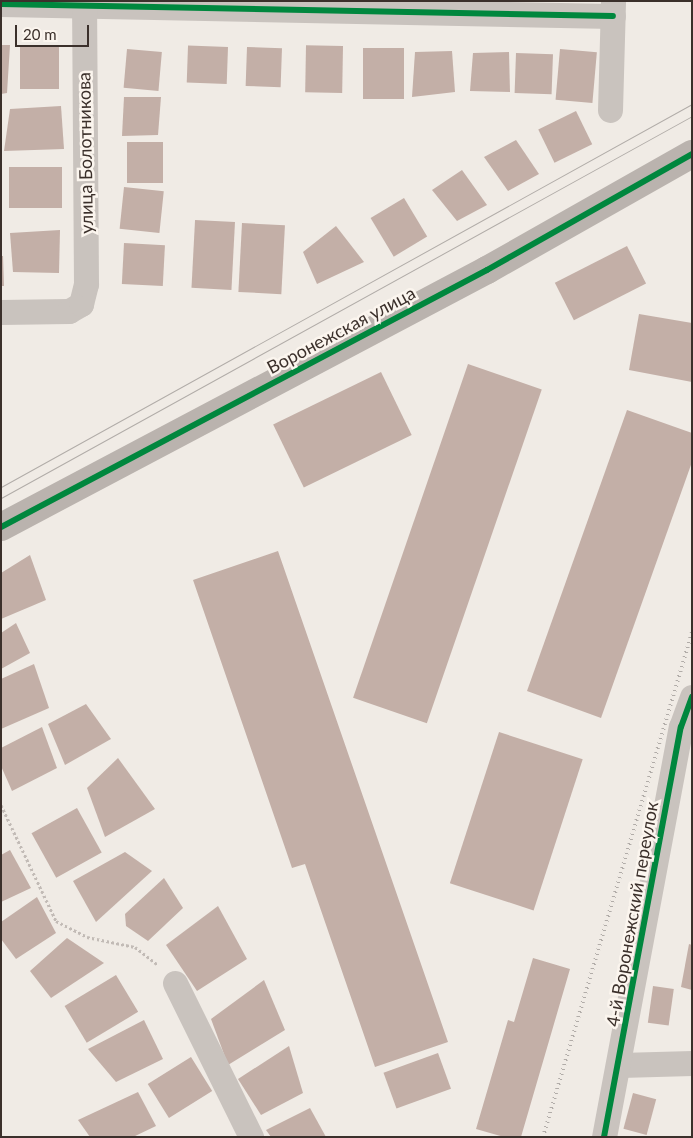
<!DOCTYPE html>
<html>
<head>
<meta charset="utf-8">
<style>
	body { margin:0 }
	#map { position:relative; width:693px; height:1138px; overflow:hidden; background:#f0ebe5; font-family:Lato,sans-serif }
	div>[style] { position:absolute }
	.building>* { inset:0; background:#c3afa7; transform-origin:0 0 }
	.path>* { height:3px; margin-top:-1.5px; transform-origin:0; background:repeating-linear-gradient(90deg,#c2bbb6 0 2.5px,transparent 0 5px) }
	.street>* { height:25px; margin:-12.5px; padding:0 12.5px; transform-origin:12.5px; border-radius:12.5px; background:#c9c3be }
	.secondary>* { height:28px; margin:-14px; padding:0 14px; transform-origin:14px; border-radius:14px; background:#bab3ae }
	.tram>* { height:1px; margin:-0.5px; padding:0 0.5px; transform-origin:0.5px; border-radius:0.5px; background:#b1aca8 }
	.rail>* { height:4px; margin-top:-2px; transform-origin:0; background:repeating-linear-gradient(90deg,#b1aca8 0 1px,transparent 0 5px) }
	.cycleway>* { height:6px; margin:-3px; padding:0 3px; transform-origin:3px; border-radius:3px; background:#00873e }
	span { translate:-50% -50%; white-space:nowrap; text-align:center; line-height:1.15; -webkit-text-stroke:5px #fbf5ee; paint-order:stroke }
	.street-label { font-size:18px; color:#3b302b }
	.frame { position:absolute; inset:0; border:2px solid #3b302b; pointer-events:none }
	.scale { position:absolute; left:15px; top:25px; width:74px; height:22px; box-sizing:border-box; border:2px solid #3b302b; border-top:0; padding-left:6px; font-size:15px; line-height:18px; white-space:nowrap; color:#3b302b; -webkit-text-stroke:4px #fbf5ee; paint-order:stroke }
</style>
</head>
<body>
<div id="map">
	<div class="building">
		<i style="clip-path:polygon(1px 45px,10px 45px,7px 93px,1px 94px)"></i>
		<i style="left:59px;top:46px;width:43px;height:39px;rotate:90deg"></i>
		<i style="left:343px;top:46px;width:47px;height:37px;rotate:91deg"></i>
		<i style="left:228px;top:47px;width:37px;height:40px;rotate:92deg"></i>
		<i style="left:247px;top:47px;width:35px;height:39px;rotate:2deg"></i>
		<i style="left:363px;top:48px;width:41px;height:51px"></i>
		<i style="left:127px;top:49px;width:35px;height:39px;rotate:5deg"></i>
		<i style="left:560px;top:49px;width:37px;height:51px;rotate:5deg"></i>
		<i style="clip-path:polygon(452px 51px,455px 92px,412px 97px,415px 52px)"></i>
		<i style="clip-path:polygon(509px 52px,510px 92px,470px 91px,473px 53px)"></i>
		<i style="left:516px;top:53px;width:37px;height:40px;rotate:2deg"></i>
		<i style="clip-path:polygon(124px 97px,161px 97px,158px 135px,122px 136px)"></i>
		<i style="clip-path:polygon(61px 106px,64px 149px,4px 151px,10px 109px)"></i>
		<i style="left:576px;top:111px;width:37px;height:42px;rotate:64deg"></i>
		<i style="clip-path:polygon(516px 140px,539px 174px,508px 191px,484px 157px)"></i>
		<i style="left:163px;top:142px;width:41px;height:36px;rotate:90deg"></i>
		<i style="left:9px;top:167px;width:53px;height:41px"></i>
		<i style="clip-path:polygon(462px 170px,487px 205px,457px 221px,432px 190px)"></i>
		<i style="left:124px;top:187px;width:40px;height:42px;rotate:6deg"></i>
		<i style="left:404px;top:198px;width:45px;height:39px;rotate:59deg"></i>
		<i style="left:235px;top:222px;width:68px;height:40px;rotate:93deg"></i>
		<i style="left:242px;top:223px;width:43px;height:69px;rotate:3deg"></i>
		<i style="clip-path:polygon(336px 226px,364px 262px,317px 284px,303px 252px)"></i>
		<i style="clip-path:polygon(60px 230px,59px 273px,13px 272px,10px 233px)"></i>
		<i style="left:124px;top:243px;width:41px;height:41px;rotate:3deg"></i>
		<i style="left:627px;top:246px;width:42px;height:81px;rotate:63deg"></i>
		<i style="clip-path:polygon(1px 256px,3px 256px,4px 286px,1px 286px)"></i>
		<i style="clip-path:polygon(639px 314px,692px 323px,692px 382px,629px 370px)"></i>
		<i style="left:468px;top:364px;width:78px;height:353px;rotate:19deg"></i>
		<i style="left:381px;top:372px;width:70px;height:120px;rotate:64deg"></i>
		<i style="clip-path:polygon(627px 410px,692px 433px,692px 462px,601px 718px,527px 691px)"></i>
		<i style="clip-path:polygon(278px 551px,448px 1042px,375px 1067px,305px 864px,292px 868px,193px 580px)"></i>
		<i style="clip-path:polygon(30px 555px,46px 600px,1px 619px,1px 573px)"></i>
		<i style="clip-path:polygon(16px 623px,30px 653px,1px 669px,1px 633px)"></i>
		<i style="clip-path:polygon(34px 664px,49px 708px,1px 729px,1px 679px)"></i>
		<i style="clip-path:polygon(86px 704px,111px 739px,65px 765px,48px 724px)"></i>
		<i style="clip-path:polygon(42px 727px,57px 768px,12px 791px,1px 766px,1px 748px)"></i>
		<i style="left:499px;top:732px;width:88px;height:159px;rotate:18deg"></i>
		<i style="clip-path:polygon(118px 758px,155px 809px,105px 837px,87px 788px)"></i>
		<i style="left:77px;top:808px;width:51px;height:52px;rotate:61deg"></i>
		<i style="clip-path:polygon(10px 850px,31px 888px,1px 902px,1px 855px)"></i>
		<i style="clip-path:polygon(125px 852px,152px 871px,96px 922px,73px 881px)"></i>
		<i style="clip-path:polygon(164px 878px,183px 908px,148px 941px,126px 926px,125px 914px)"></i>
		<i style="clip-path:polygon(37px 897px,56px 933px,16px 959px,1px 939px,1px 922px)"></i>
		<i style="clip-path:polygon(218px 906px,247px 959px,197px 991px,166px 945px)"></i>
		<i style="clip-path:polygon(67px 938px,104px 963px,51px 998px,30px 971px)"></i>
		<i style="clip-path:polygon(689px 944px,692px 945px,692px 990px,681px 987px)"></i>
		<i style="clip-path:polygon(533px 958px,570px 969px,521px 1137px,504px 1137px,476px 1129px,508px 1020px,514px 1022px)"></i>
		<i style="left:116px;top:975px;width:43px;height:60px;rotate:59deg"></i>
		<i style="clip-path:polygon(264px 980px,285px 1030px,228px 1065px,211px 1019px)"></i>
		<i style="left:653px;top:986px;width:21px;height:37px;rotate:8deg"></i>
		<i style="clip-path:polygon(144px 1020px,163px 1059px,116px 1082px,88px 1049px)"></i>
		<i style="clip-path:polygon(289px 1046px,303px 1093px,261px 1115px,238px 1079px)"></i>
		<i style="left:438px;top:1053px;width:38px;height:58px;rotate:70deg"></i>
		<i style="left:191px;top:1057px;width:40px;height:51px;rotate:58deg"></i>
		<i style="clip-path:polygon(138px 1092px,156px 1126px,133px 1137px,90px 1137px,78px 1120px)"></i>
		<i style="left:633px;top:1093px;width:24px;height:37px;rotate:15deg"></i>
		<i style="clip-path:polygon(310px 1108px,326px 1137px,271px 1137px,266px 1130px)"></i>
	</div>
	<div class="path">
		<i style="left:1px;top:805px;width:128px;rotate:64.6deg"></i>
		<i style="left:56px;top:921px;width:35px;rotate:27deg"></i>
		<i style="left:87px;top:937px;width:49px;rotate:11.8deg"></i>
		<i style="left:135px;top:947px;width:29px;rotate:38deg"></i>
	</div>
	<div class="street">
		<i style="left:1px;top:4px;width:612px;rotate:1.12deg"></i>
		<i style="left:610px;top:110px;width:109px;rotate:-88.4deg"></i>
		<i style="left:1px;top:312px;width:68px;rotate:-0.8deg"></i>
		<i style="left:69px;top:311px;width:14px;rotate:-30deg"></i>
		<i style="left:81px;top:304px;width:21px;rotate:-76deg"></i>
		<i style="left:86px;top:284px;width:283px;rotate:-90.4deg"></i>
		<i style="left:175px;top:983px;width:172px;rotate:63.7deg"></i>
		<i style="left:620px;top:1065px;width:72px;rotate:-1.6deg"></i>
		<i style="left:604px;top:1137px;width:417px;rotate:-79.4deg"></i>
		<i style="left:681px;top:727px;width:32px;rotate:-70deg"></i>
	</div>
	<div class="secondary">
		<i style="left:1px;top:527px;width:550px;rotate:-27.87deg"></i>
		<i style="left:487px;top:270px;width:236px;rotate:-29.5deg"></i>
	</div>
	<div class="tram">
		<i style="left:1px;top:487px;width:790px;rotate:-29deg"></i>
		<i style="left:1px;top:498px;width:790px;rotate:-28.93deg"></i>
	</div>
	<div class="rail">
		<i style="left:543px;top:1137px;width:527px;rotate:-73.56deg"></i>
	</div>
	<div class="cycleway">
		<i style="left:1px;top:4px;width:612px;rotate:1.12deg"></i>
		<i style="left:1px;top:527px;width:550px;rotate:-27.87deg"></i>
		<i style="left:487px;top:270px;width:236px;rotate:-29.5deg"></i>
		<i style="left:604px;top:1137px;width:417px;rotate:-79.4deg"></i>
		<i style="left:681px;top:727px;width:32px;rotate:-70deg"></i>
	</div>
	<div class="street-label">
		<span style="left:85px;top:153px;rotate:-91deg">улица Болотникова</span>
		<span style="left:341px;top:330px;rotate:-28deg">Воронежская улица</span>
		<span style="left:632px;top:914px;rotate:-80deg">4-й Воронежский переулок</span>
	</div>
	<div class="frame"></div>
	<div class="scale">20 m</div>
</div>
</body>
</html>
